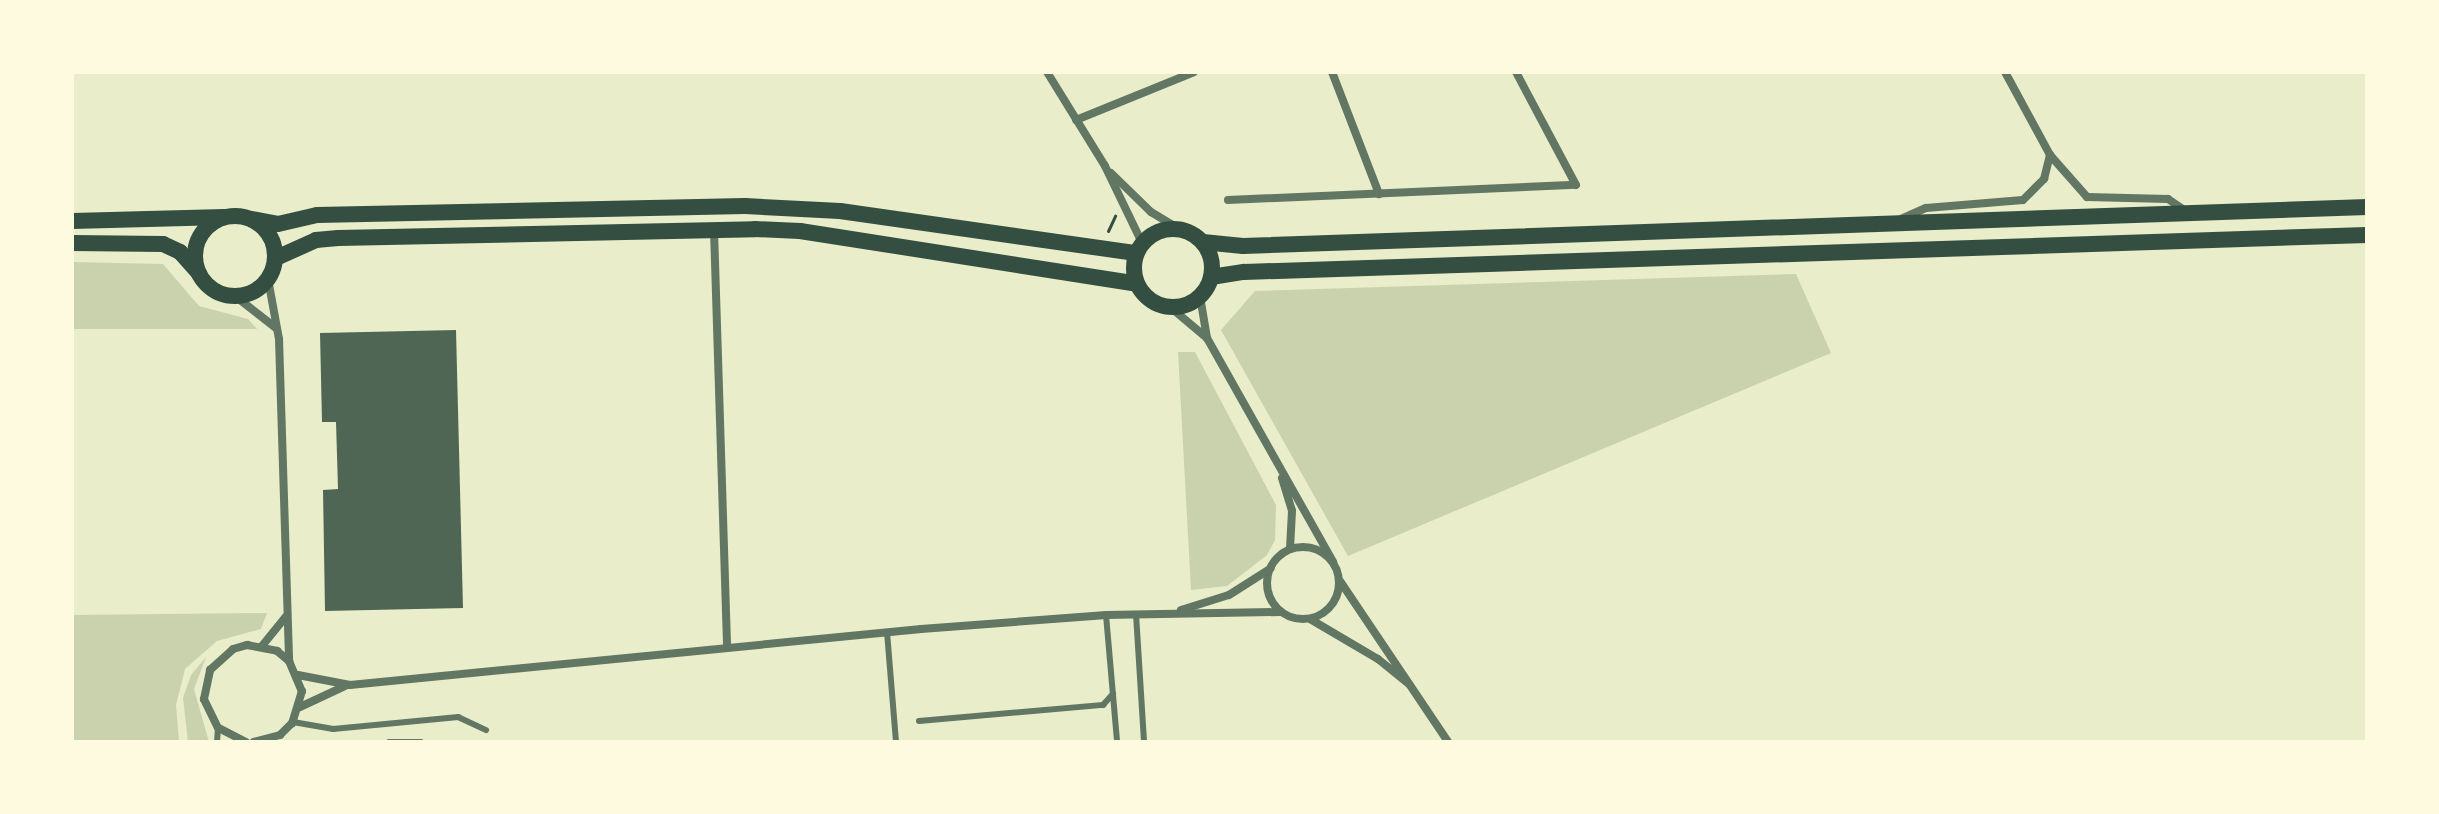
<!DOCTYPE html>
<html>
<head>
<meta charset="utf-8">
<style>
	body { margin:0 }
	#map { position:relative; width:2439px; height:814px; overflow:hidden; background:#e9edc9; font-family:Merriweather,serif }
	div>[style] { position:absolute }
	.green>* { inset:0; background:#cad2ad }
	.building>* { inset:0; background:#4f6655 }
	.path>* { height:3px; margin:-1.5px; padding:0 1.5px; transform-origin:1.5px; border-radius:1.5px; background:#344e41 }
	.service>* { height:6px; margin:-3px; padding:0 3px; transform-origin:3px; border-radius:3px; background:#617663 }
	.minor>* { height:8px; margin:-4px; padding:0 4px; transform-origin:4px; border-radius:4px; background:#617663 }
	.minor>.ring { margin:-4px; padding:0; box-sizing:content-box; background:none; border:8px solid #617663; border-radius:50% }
	.secondary>* { height:16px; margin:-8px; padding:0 8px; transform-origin:8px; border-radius:8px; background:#344e41 }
	.secondary>.ring { margin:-8px; padding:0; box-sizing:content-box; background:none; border:16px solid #344e41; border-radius:50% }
	span { translate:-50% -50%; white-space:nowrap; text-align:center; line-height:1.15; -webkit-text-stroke:8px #fefae0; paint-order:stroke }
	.frame { position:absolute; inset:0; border:74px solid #fefae0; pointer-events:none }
</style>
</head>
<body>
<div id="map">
	<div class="green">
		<i style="clip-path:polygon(72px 262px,163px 264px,199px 306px,248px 319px,257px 329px,72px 329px)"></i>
		<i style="clip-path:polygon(1796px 274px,1831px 353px,1348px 556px,1221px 330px,1255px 291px)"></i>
		<i style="clip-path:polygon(1178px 352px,1195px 352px,1276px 505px,1275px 540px,1267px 555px,1227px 586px,1191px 590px)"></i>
		<i style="clip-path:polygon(267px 613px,261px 629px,217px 641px,185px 669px,176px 705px,179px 742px,72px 742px,72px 615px)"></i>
		<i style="clip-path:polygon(206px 657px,194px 689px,209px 742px,188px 742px,183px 698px,191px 675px)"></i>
	</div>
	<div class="building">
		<i style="clip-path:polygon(456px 330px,463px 608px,325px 611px,323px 490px,338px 489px,336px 422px,322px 422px,320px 333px)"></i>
	</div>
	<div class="path">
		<i style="left:1108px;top:231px;width:17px;rotate:-65deg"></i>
	</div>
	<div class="service">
		<i style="left:1136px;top:614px;width:128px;rotate:86.4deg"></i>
		<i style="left:1106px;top:615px;width:127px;rotate:85deg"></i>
		<i style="left:887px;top:632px;width:110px;rotate:85.3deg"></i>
		<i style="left:919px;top:721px;width:185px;rotate:-5deg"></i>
		<i style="left:1103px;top:705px;width:15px;rotate:-48deg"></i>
		<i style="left:293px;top:722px;width:41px;rotate:9.9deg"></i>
		<i style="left:333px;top:729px;width:126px;rotate:-5.5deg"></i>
		<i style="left:458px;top:717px;width:31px;rotate:25deg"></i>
		<i style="left:217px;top:742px;width:14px;rotate:-86deg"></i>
		<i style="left:389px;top:742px;width:32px"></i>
	</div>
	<div class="minor">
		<i style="left:1047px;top:72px;width:110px;rotate:58.3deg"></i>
		<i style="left:1105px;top:166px;width:85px;rotate:64.3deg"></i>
		<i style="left:1332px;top:72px;width:131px;rotate:68.9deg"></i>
		<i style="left:2005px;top:72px;width:94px;rotate:61.5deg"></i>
		<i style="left:2050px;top:155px;width:56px;rotate:48.6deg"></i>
		<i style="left:2087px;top:197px;width:81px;rotate:1.4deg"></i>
		<i style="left:2168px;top:199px;width:22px;rotate:34deg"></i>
		<i style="left:1076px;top:120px;width:127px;rotate:-22.1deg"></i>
		<i style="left:1111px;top:173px;width:56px;rotate:44.3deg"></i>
		<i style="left:1151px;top:212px;width:33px;rotate:31deg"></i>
		<i style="left:1228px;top:200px;width:348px;rotate:-2.5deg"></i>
		<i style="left:1576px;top:185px;width:128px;rotate:-118deg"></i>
		<i style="left:1901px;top:219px;width:27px;rotate:-24deg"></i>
		<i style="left:1926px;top:208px;width:97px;rotate:-4.7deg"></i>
		<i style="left:2023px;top:200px;width:30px;rotate:-45deg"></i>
		<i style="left:2044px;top:179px;width:25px;rotate:-76deg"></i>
		<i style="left:714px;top:230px;width:417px;rotate:88.2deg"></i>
		<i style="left:268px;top:279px;width:61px;rotate:79.6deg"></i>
		<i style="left:279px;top:339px;width:322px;rotate:88.2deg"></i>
		<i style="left:235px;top:296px;width:52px;rotate:38deg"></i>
		<i style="left:1170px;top:307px;width:48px;rotate:40deg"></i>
		<i style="left:1207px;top:338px;width:43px;rotate:-99.5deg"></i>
		<i style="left:1207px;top:338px;width:257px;rotate:60.6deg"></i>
		<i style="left:1282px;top:478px;width:34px;rotate:73deg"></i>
		<i style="left:1292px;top:511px;width:38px;rotate:93deg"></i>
		<i class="ring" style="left:1267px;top:547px;width:64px;height:64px"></i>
		<i style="left:1340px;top:581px;width:194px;rotate:56.1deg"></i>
		<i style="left:1181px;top:610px;width:50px;rotate:-17.4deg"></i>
		<i style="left:1229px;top:595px;width:49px;rotate:-32.4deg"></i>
		<i style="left:1310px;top:619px;width:79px;rotate:30.5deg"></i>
		<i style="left:1378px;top:659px;width:40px;rotate:39deg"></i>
		<i style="left:262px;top:646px;width:38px;rotate:-51deg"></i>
		<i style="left:298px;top:675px;width:53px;rotate:10.9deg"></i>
		<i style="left:350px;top:685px;width:574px;rotate:-5.6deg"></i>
		<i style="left:921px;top:629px;width:186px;rotate:-4.3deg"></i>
		<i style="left:1106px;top:615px;width:175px;rotate:-1deg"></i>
		<i style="left:300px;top:707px;width:50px;rotate:-25deg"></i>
		<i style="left:246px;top:742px;width:31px;rotate:-153deg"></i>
		<i style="left:218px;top:728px;width:32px;rotate:-116deg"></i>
		<i style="left:204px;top:699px;width:30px;rotate:-78deg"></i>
		<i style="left:210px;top:670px;width:31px;rotate:-42deg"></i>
		<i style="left:233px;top:649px;width:15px;rotate:-16deg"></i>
		<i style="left:247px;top:645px;width:31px;rotate:11deg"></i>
		<i style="left:277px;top:651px;width:16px;rotate:40deg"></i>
		<i style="left:289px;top:661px;width:33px;rotate:67deg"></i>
		<i style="left:302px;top:691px;width:34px;rotate:107deg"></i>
		<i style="left:292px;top:723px;width:17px;rotate:135deg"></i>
		<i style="left:280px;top:735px;width:27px;rotate:165deg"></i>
	</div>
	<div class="secondary">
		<i class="ring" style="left:195px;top:216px;width:64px;height:64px"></i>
		<i style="left:252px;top:219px;width:26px;rotate:11deg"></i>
		<i style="left:278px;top:224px;width:40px;rotate:-13deg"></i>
		<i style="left:317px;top:215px;width:428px;rotate:-1.2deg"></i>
		<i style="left:745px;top:206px;width:95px;rotate:3deg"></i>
		<i style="left:840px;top:211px;width:299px;rotate:8.1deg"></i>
		<i style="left:72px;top:221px;width:152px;rotate:-1.5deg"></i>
		<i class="ring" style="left:1134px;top:229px;width:62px;height:62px"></i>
		<i style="left:1203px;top:242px;width:40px;rotate:5.7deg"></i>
		<i style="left:1243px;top:246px;width:1125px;rotate:-1.99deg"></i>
		<i style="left:72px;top:243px;width:91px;rotate:0.6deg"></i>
		<i style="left:163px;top:244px;width:19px;rotate:25deg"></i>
		<i style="left:180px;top:252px;width:28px;rotate:48deg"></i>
		<i style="left:276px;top:258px;width:44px;rotate:-24.2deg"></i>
		<i style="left:316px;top:240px;width:22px;rotate:-5deg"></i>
		<i style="left:338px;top:238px;width:417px;rotate:-1.2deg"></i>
		<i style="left:755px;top:229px;width:45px;rotate:2.5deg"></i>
		<i style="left:800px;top:231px;width:341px;rotate:8.9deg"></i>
		<i style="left:1211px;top:277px;width:33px;rotate:-9deg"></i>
		<i style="left:1244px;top:272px;width:1124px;rotate:-1.89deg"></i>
	</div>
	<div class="frame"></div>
</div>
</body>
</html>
